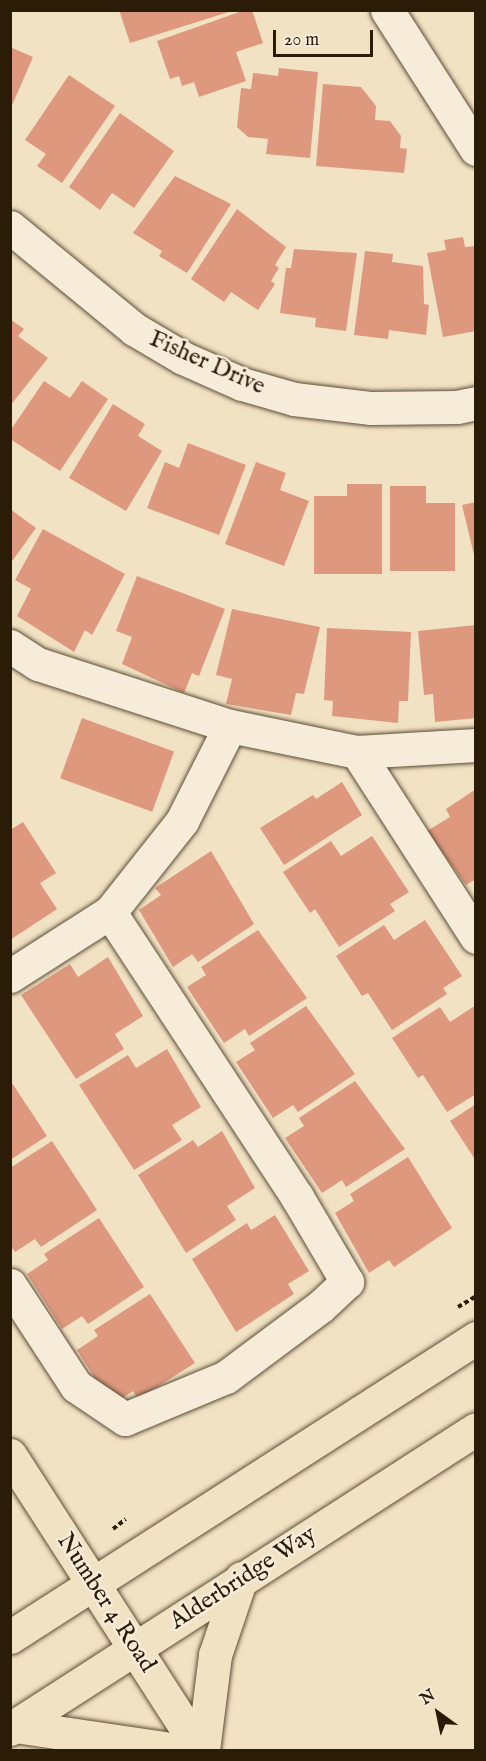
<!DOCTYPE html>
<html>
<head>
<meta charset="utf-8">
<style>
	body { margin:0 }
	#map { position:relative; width:486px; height:1761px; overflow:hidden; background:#f2e2c4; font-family:"IM FELL English",serif }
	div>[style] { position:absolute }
	.building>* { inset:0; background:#de987e; transform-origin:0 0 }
	.path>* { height:4px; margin-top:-2px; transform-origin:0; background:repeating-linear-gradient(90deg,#2b1c07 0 4.5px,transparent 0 7.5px) }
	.roads { filter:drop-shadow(0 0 2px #5d4e36) drop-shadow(0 0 2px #5d4e36) }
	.minor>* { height:33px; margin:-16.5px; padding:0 16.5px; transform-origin:16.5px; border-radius:16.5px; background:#f7ecd9 }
	.major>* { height:33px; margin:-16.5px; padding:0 16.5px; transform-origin:16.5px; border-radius:16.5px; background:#f2e2c4 }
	span { translate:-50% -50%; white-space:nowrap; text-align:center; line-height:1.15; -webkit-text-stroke:5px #f7ecd9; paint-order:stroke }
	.street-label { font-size:24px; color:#2b1c07 }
	.frame { position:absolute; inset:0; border:12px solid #2b1c07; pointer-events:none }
	.north { position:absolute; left:408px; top:1683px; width:60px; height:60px; -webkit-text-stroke:4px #f7ecd9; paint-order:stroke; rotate:327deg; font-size:16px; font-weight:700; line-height:24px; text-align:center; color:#2b1c07 }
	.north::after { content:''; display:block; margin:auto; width:21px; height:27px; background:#2b1c07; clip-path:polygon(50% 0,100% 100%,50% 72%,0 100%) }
	.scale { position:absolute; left:273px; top:30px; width:100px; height:27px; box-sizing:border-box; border:3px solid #2b1c07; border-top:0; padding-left:8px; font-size:18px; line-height:21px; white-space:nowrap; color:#2b1c07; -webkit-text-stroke:4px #f7ecd9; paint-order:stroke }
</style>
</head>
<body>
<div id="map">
	<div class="building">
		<i style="clip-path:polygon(119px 10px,232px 10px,232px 11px,130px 43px)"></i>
		<i style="clip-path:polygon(245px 10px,252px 10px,263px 43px,236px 52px,246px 81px,199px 97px,194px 82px,182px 86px,179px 76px,170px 79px,157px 41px)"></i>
		<i style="clip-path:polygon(10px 47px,33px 57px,10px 110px)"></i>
		<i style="clip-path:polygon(279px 68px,318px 72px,310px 158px,266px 154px,268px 139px,248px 137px,237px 127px,241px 88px,251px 89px,253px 73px,278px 76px)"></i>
		<i style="clip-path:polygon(69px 75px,115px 106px,62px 183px,37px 166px,46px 154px,25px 140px)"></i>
		<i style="clip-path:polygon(323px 84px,361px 87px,376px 106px,375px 120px,390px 121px,401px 136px,400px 148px,407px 149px,404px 173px,316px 166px)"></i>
		<i style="clip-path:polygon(120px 113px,174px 151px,134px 208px,112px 193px,100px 210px,69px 187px)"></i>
		<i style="clip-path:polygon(175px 176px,231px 204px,187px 273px,159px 256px,162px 251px,133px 233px)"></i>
		<i style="clip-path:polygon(237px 209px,286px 247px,275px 265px,279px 268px,271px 281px,275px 284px,258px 310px,231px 292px,224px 302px,191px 279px)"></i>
		<i style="clip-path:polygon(463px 237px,465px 247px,475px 246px,476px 249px,476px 331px,443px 337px,427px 253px,446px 250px,444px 240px)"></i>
		<i style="clip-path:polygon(294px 249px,357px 253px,346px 331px,315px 327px,316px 318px,280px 313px,286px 268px,291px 268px)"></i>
		<i style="clip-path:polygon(365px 251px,393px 254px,392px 262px,423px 266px,424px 304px,429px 305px,426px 335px,389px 330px,388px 339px,354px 335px)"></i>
		<i style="clip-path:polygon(10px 319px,24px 329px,18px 336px,48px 358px,10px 406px)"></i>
		<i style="clip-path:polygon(44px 381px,70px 398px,82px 381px,108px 399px,60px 471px,10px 439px,10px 431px)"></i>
		<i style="clip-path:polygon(113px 404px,145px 424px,138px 436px,162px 451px,126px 511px,69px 478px)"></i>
		<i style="clip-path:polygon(188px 443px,246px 465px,219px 535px,147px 508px,165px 462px,179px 468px)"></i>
		<i style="clip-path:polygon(256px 462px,286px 473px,280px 490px,309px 501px,284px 566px,225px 544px)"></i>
		<i style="clip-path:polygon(347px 484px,382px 484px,382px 574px,314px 574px,314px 496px,347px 496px)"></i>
		<i style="clip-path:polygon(390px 486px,426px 486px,426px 503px,455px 503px,455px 571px,390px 571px)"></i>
		<i style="clip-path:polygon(476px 502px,476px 559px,475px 559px,462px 505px)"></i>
		<i style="clip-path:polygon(10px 509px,36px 528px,10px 564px)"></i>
		<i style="clip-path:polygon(43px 529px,125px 574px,92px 635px,85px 630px,74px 652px,17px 616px,31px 589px,15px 580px)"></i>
		<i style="clip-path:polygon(137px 576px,225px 609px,199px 676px,192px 673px,184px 693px,122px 664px,132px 637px,116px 631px)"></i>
		<i style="clip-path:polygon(232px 609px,320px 627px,304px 694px,296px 693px,291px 715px,226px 704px,232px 679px,216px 675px)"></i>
		<i style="clip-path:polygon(476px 625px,476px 718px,435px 722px,433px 694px,424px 695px,418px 631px)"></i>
		<i style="clip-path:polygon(327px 628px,411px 632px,408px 701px,399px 701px,398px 723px,332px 716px,333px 701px,324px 700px)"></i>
		<i style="left:82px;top:718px;width:98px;height:64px;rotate:20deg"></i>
		<i style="clip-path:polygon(342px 782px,362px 815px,284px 865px,260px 828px,313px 795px,316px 799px)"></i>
		<i style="clip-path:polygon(476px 789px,476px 879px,466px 885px,427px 831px,450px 817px,446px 809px)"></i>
		<i style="clip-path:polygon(23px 822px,56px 873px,40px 883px,57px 909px,10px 940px,10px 830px)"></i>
		<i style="clip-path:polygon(372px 836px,409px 892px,390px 904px,395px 911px,339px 947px,315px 909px,310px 913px,283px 872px,331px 841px,341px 856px)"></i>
		<i style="clip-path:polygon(211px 851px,254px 924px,198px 962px,192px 954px,173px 967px,139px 910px,161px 895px,155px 888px)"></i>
		<i style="clip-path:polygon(425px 920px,462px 976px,443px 988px,447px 994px,392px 1030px,368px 993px,362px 996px,336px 956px,384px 925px,394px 940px)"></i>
		<i style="clip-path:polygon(258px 930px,307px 998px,249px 1036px,245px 1029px,224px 1043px,187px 987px,206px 975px,201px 967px)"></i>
		<i style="clip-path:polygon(108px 957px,143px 1016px,115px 1034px,124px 1049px,76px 1079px,21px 995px,70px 964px,78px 977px)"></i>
		<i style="clip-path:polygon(476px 1005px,476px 1094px,447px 1112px,423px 1075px,418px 1078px,392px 1038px,440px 1007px,450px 1022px)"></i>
		<i style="clip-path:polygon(306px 1006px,355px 1074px,298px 1112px,293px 1105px,273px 1118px,236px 1062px,255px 1050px,250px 1043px)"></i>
		<i style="clip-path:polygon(167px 1049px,201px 1107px,172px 1125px,182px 1140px,134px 1170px,79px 1085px,128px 1055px,136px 1068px)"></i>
		<i style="clip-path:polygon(10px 1080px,47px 1136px,10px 1160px)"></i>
		<i style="clip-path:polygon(355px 1081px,405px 1149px,346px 1187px,342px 1180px,322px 1193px,285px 1138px,304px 1126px,299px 1118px)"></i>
		<i style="clip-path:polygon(476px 1104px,476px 1161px,450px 1121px)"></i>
		<i style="clip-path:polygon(222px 1131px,255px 1188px,227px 1206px,236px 1220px,186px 1253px,138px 1175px,193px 1140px,198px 1147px)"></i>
		<i style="clip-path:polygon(52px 1141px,97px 1210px,41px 1247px,35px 1239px,15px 1252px,10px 1245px,10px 1168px)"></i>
		<i style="clip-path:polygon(408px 1157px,452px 1228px,394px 1267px,389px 1260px,369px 1273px,335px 1213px,354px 1201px,350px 1194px)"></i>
		<i style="clip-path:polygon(275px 1215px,309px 1271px,288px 1284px,294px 1294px,236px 1332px,192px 1259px,247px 1223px,251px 1230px)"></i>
		<i style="clip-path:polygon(99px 1218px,144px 1287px,88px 1324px,82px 1316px,62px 1329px,27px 1274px,48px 1260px,44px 1254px)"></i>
		<i style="clip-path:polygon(150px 1294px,195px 1363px,138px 1399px,133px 1391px,112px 1405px,77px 1350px,98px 1336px,94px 1330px)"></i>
	</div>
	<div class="path">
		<i style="left:458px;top:1307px;width:21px;rotate:-31deg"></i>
		<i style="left:113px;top:1529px;width:16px;rotate:-38deg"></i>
	</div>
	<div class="roads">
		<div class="minor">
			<i style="left:387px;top:10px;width:165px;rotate:57.4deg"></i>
			<i style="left:10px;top:227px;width:161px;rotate:39.4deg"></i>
			<i style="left:134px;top:329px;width:57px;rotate:30.6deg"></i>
			<i style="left:183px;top:358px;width:64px;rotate:23.8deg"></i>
			<i style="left:242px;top:384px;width:54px;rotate:16.1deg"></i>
			<i style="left:294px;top:399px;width:78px;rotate:6.7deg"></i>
			<i style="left:371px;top:408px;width:86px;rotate:-0.7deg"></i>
			<i style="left:457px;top:407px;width:19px;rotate:-12deg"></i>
			<i style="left:10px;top:646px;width:33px;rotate:33deg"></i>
			<i style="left:38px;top:664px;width:202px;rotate:17.9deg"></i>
			<i style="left:230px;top:726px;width:130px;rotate:11.6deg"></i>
			<i style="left:357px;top:752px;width:119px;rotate:-3.4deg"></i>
			<i style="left:357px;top:752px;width:220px;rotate:57.2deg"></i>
			<i style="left:10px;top:976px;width:119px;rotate:-32.6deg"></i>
			<i style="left:110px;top:912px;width:116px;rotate:-51.6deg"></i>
			<i style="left:182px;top:821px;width:106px;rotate:-63.2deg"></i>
			<i style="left:10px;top:1285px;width:121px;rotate:56.8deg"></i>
			<i style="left:76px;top:1386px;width:59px;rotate:34deg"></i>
			<i style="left:125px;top:1419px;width:109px;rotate:-22.6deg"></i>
			<i style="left:226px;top:1377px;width:117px;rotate:-36.7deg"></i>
			<i style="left:320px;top:1307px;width:37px;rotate:-43deg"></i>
			<i style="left:347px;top:1282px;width:99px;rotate:-120.5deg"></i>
			<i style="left:297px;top:1197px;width:341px;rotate:-123.3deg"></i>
		</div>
		<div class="major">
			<i style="left:10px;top:1455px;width:351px;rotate:57.2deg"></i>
			<i style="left:10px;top:1637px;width:554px;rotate:-32.69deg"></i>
			<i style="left:15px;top:1726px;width:165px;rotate:8.4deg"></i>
			<i style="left:10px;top:1729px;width:554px;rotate:-32.77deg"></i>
			<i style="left:203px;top:1750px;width:96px;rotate:-82.8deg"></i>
			<i style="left:215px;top:1655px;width:81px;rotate:-71.3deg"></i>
		</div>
	</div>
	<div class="street-label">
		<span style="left:207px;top:363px;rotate:24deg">Fisher Drive</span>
		<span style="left:243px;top:1578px;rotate:-33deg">Alderbridge Way</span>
		<span style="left:106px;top:1603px;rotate:57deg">Number 4 Road</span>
	</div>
	<div class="frame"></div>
	<div class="north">N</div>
	<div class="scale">20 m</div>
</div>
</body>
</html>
